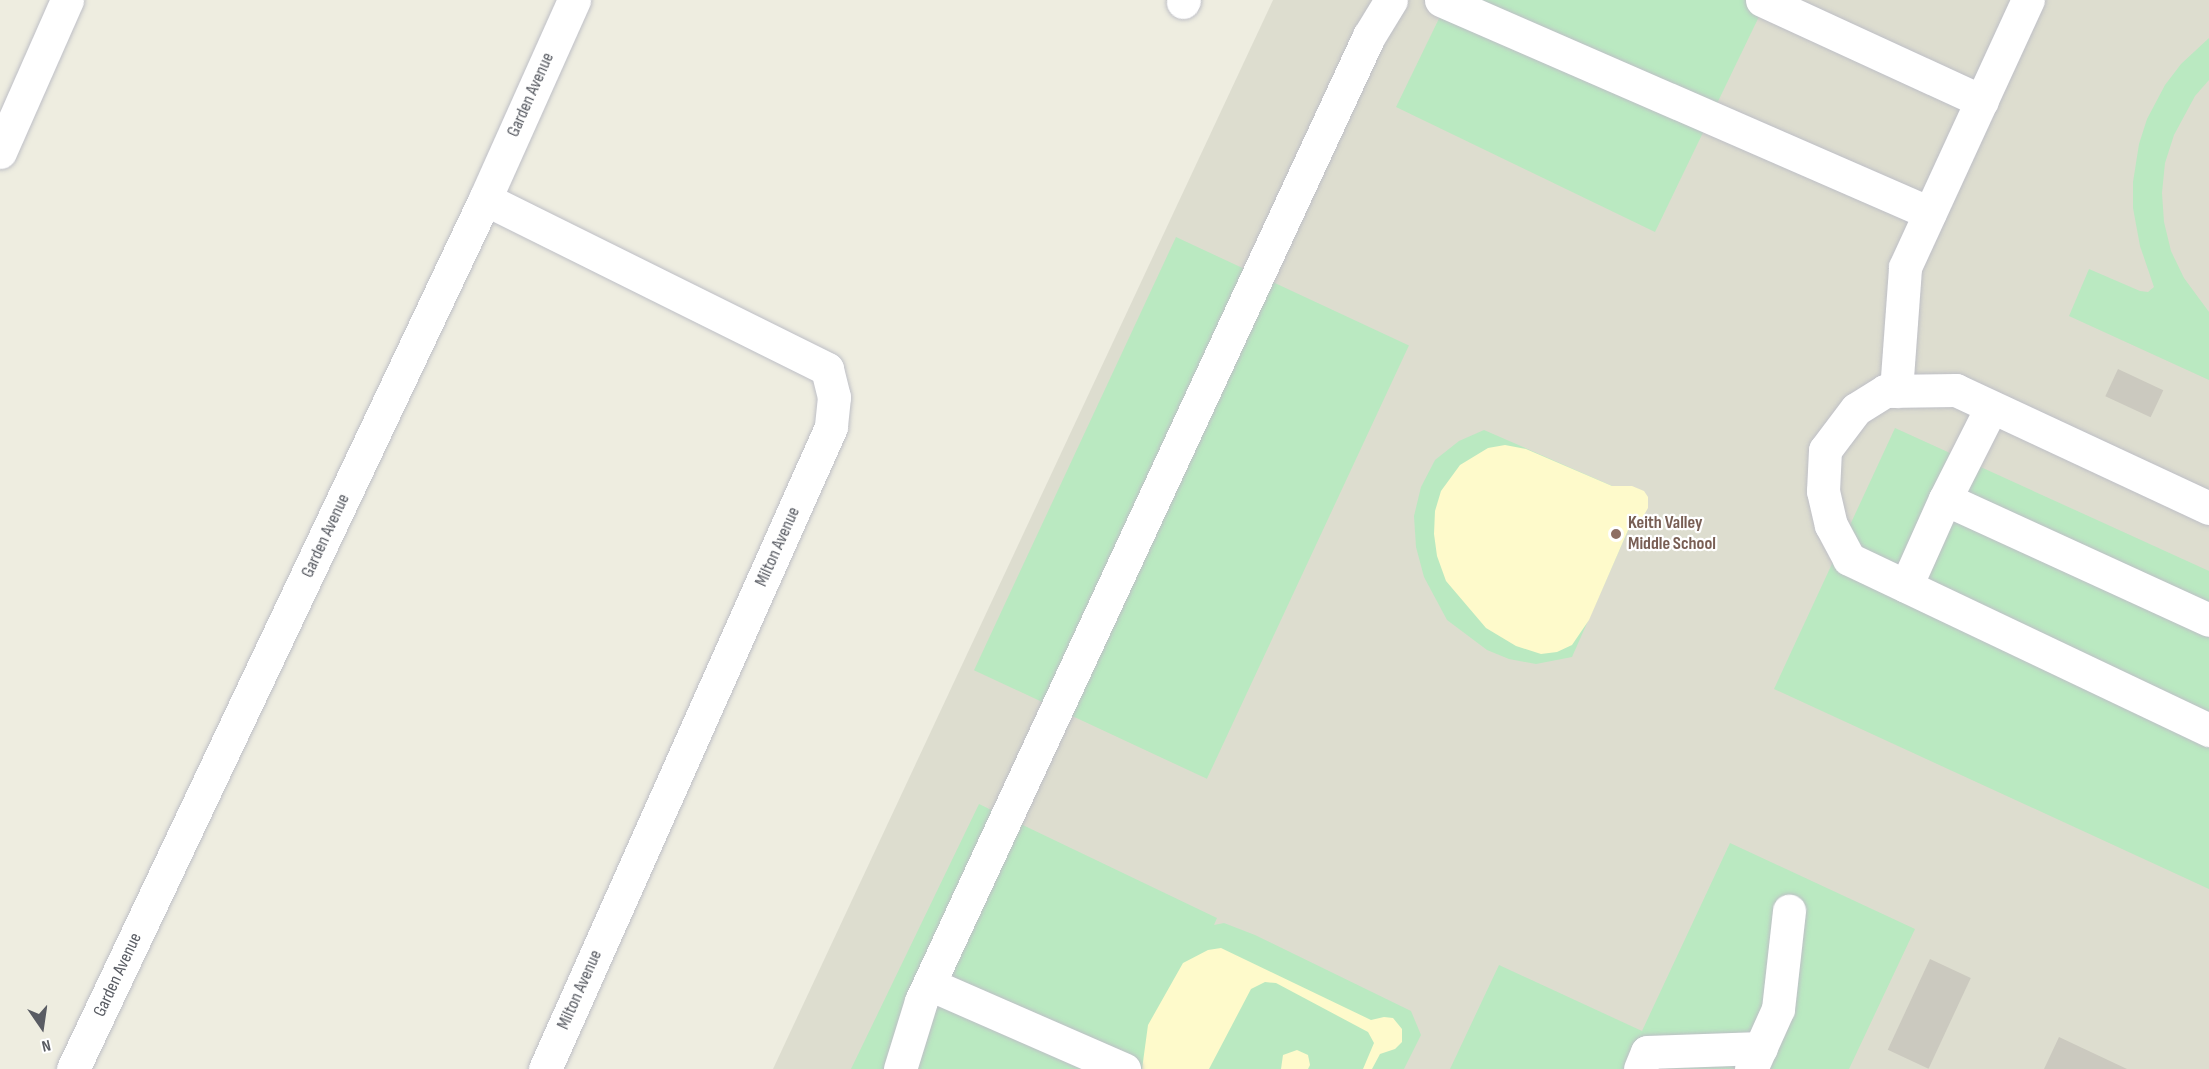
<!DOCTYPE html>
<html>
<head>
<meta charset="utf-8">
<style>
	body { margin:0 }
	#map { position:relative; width:2209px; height:1069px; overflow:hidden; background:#eeede0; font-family:"Sofia Sans Condensed",sans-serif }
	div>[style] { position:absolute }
	.education>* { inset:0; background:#ddddcf }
	.green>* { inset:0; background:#bae9c1; transform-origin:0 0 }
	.sand>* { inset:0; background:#fefacb }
	.building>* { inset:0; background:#cbc9bf; transform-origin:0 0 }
	.roads { filter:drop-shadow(0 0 2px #bebfc6) drop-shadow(0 0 2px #bebfc6) }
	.minor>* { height:33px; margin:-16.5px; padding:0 16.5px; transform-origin:16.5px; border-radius:16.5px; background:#fff }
	.dots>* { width:16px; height:16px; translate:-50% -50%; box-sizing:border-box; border:3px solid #fff; border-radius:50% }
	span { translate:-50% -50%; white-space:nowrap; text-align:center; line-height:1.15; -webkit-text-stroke:4.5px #fff; paint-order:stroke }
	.street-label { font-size:18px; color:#595c63 }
	.education-label { font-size:18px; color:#785e54; font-weight:700 }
	.left { translate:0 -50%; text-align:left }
	.north { position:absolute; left:12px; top:997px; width:60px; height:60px; -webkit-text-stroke:4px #fff; paint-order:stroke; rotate:167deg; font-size:16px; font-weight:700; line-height:24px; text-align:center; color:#595c63 }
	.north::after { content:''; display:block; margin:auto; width:21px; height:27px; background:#595c63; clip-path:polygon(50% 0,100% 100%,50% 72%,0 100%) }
</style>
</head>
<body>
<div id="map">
	<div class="education">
		<i style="clip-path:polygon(1273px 0,2209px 0,2209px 1069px,773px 1069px)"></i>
	</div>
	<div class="green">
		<i style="clip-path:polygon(1448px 0,1767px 0,1655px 232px,1396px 107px)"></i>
		<i style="clip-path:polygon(2209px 38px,2209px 80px,2195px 96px,2174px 135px,2165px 163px,2162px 193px,2164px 222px,2171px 251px,2184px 278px,2209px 312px,2209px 380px,2069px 316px,2089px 269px,2140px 291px,2148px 292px,2154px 287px,2140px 246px,2133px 208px,2133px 182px,2139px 144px,2147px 119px,2165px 85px,2181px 64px)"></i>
		<i style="left:1176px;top:237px;width:257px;height:478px;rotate:25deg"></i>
		<i style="clip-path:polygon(1895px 428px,2209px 571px,2209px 889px,1774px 689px)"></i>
		<i style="clip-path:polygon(1484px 430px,1642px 499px,1572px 657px,1536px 664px,1509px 659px,1487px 650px,1447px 620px,1424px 577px,1416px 547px,1414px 516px,1421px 487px,1435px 460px,1459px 441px)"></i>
		<i style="clip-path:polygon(979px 804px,1217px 918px,1214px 925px,1224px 923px,1255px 935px,1411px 1011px,1421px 1035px,1404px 1069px,851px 1069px)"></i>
		<i style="clip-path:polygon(1730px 843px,1915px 929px,1849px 1069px,1450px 1069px,1499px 965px,1642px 1031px)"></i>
	</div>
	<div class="sand">
		<i style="clip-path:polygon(1505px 445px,1526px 449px,1612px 486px,1632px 486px,1644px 491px,1648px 497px,1648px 508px,1640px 522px,1629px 528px,1589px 620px,1572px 645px,1557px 652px,1541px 654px,1516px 646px,1486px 628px,1446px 581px,1437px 556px,1434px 534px,1435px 511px,1441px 491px,1460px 465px,1488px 448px)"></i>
		<i style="clip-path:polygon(1221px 948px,1371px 1020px,1384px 1017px,1393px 1018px,1402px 1029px,1402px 1042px,1395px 1049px,1380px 1054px,1372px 1069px,1363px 1069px,1374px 1043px,1368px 1032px,1276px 983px,1265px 982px,1251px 989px,1209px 1069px,1142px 1069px,1148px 1025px,1183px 963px,1208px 950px)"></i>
		<i style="clip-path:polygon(1297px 1050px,1308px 1055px,1310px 1065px,1308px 1069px,1281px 1069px,1283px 1055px)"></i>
	</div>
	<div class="building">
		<i style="left:2118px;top:369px;width:50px;height:30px;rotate:25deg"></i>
		<i style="left:1930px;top:959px;width:45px;height:100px;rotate:25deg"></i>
		<i style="clip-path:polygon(2059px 1037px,2127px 1069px,2044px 1069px)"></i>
	</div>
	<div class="roads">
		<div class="minor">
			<i style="left:1441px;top:0;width:533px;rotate:23.54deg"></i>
			<i style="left:1762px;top:0;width:242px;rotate:24.7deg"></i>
			<i style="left:1183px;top:2px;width:2px;rotate:-63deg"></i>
			<i style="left:0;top:152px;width:166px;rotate:-66.2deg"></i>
			<i style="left:485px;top:199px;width:382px;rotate:26.4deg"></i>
			<i style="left:827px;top:369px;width:29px;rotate:76deg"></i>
			<i style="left:834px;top:397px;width:30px;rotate:96deg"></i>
			<i style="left:831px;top:427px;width:703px;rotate:114.01deg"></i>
			<i style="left:1896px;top:391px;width:124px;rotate:-85.8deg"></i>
			<i style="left:1905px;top:267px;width:294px;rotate:-65.3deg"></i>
			<i style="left:1945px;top:499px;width:102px;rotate:-63.2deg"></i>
			<i style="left:2209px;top:508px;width:279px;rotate:-155deg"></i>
			<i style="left:1956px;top:390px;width:71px;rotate:179.2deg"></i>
			<i style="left:1885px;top:391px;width:34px;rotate:148deg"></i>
			<i style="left:1856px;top:409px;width:51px;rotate:127.1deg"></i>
			<i style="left:1825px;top:450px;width:41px;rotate:92.8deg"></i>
			<i style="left:1823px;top:491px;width:35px;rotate:77deg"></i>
			<i style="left:1831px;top:525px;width:38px;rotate:62deg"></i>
			<i style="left:1849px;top:559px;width:399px;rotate:25.4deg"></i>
			<i style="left:1906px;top:586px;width:95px;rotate:-65.9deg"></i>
			<i style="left:1945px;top:499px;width:290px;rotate:24.6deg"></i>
			<i style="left:929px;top:984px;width:213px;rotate:23.6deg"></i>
			<i style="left:73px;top:1069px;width:963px;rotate:-64.66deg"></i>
			<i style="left:485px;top:199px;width:218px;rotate:-65.9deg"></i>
			<i style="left:900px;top:1069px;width:71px;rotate:-72.8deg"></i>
			<i style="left:921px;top:1001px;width:1064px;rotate:-65.1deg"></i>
			<i style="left:1369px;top:36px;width:42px;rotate:-58.6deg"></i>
			<i style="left:1640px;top:1069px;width:18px;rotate:-68deg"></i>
			<i style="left:1647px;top:1052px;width:114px;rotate:-2deg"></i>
			<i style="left:1751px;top:1069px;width:66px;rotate:-65.8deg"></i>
			<i style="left:1778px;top:1009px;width:99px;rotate:-83.6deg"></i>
		</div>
	</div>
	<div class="dots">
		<i style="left:1616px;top:534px;background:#8d6e63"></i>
	</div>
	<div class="street-label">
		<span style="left:531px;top:95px;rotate:-66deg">Garden Avenue</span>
		<span style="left:326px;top:536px;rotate:-65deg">Garden Avenue</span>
		<span style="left:778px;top:547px;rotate:-66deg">Milton Avenue</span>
		<span style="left:118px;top:975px;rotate:-65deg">Garden Avenue</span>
		<span style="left:580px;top:990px;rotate:-66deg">Milton Avenue</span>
	</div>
	<div class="education-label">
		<span class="left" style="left:1628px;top:534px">Keith Valley<br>Middle School</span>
	</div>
	<div class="north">N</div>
</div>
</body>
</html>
